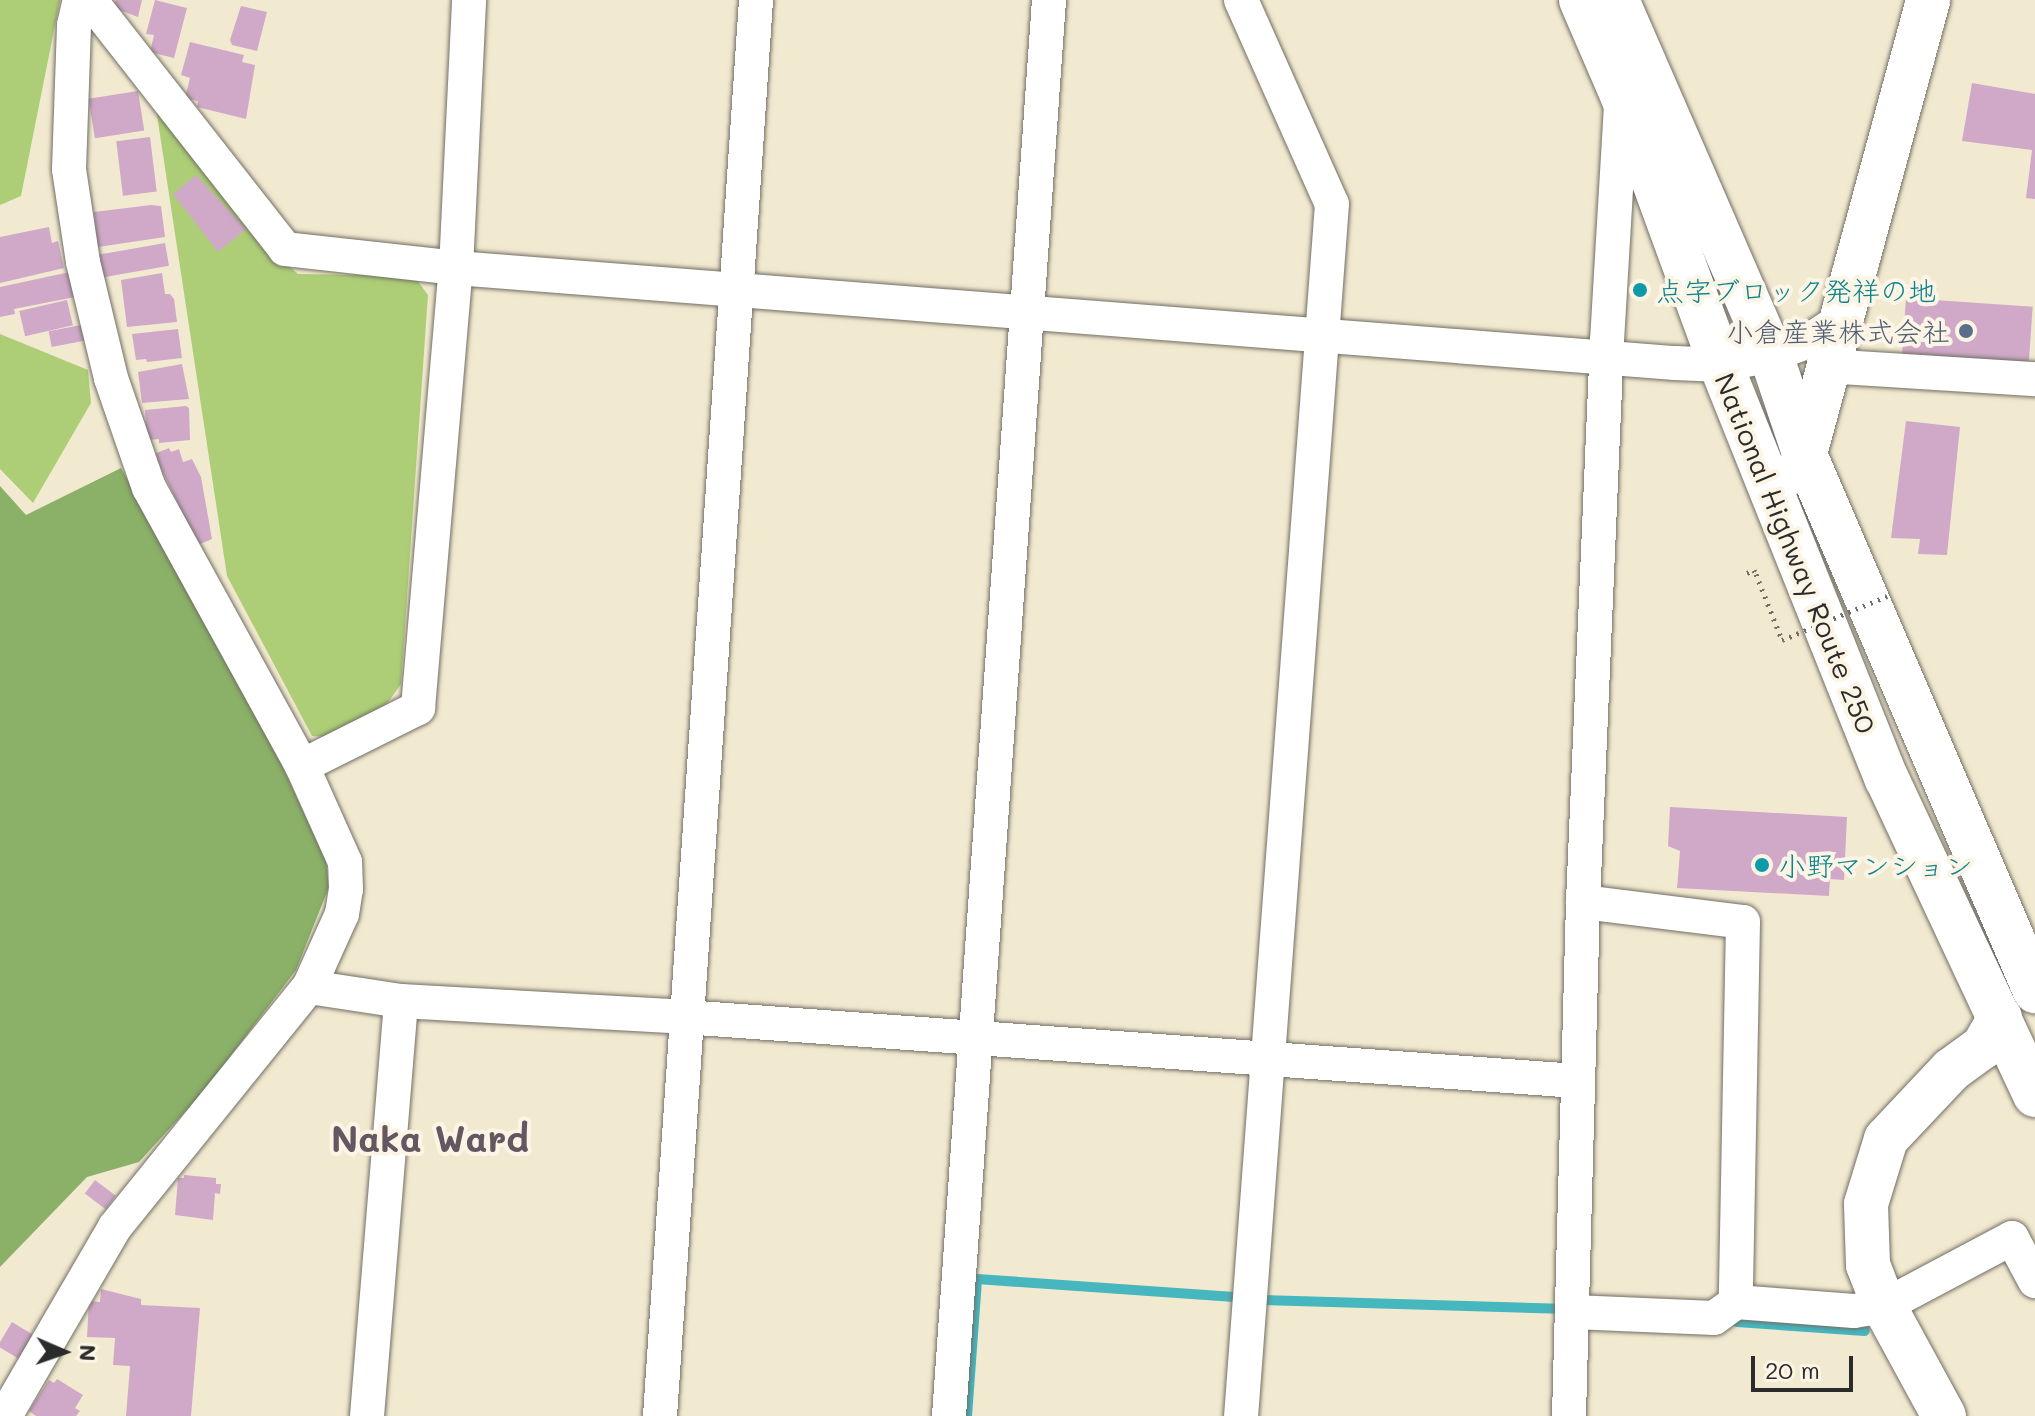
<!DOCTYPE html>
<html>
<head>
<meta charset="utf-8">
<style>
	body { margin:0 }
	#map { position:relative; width:2035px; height:1416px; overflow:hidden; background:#f2ead0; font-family:Mali,"Klee One",sans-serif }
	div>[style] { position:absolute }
	.green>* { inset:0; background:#adce76 }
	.forest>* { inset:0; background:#8ab167 }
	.stream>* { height:10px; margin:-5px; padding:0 5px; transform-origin:5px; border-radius:5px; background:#46b6bf }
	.building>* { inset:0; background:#d0a9c8; transform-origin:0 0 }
	.path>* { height:5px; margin-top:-2.5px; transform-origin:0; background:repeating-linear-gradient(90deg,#716e65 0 2px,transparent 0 8px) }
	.roads { filter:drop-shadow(0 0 2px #716e65) drop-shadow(0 0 2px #716e65) }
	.minor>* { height:34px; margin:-17px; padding:0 17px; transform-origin:17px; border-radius:17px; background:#fff }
	.tertiary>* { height:44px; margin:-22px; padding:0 22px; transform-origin:22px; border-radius:22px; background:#fff }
	.secondary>* { height:44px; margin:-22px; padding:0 22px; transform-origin:22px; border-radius:22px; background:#fff }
	.trunk>* { height:44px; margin:-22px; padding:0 22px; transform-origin:22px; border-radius:22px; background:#fff }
	.path-bridge>* { height:5px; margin-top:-2.5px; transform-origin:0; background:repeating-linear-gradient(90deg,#716e65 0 2px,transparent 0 8px) }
	.dots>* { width:22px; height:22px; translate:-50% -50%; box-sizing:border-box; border:4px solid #fcf5e5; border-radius:50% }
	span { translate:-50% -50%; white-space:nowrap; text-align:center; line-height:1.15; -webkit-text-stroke:8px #fcf5e5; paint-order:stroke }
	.culture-label { font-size:28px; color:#0d838f }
	.left { translate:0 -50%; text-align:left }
	.service-label { font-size:28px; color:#4e5e75 }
	.right { translate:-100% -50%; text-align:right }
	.street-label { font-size:28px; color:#2b2b2b }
	.district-label { font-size:36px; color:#655762; font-weight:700 }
	.north { position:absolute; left:24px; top:1312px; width:80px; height:80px; -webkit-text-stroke:6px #fcf5e5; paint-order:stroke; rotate:92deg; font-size:22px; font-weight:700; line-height:32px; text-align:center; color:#2b2b2b }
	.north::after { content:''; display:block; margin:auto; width:28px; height:36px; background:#2b2b2b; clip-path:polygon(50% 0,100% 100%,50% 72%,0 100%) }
	.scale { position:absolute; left:1751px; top:1356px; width:102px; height:36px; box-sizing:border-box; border:4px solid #2b2b2b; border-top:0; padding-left:10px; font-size:24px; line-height:28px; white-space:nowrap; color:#2b2b2b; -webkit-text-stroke:6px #fcf5e5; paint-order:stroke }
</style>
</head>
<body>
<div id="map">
	<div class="green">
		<i style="clip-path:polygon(0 0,60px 0,21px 196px,0 205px)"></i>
		<i style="clip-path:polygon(155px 102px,271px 250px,298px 274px,414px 276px,428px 295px,401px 684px,386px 705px,326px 737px,312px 736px,227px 576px)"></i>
		<i style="clip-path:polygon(0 334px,88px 370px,91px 403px,33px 503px,0 469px)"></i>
	</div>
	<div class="forest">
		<i style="clip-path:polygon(121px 468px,273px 746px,326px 861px,329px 887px,296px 970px,203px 1092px,139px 1162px,87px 1177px,0 1267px,0 486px,26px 515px)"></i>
	</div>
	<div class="stream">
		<i style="left:1265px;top:1300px;width:295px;rotate:1.7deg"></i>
		<i style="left:1737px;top:1322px;width:128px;rotate:4deg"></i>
		<i style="left:967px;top:1416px;width:137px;rotate:-85.8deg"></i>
		<i style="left:977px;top:1279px;width:258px;rotate:4deg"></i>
	</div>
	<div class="building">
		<i style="clip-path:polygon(116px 0,142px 0,138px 17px,114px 8px)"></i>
		<i style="clip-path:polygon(155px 0,187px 8px,174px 58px,150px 52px,154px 35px,146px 34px)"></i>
		<i style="clip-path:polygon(241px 6px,267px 12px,257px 51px,232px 45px,230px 40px)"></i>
		<i style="clip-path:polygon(190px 42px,244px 55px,242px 62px,255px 65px,246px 119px,197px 107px,198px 101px,185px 98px,190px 78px,181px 75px)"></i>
		<i style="clip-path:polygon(1972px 83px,2035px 94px,2035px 199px,2026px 198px,2032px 150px,1962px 141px)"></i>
		<i style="left:138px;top:91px;width:40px;height:50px;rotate:81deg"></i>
		<i style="left:150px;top:137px;width:55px;height:34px;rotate:83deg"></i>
		<i style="clip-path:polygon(196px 175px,246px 229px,218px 252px,173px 194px)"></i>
		<i style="clip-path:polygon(151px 205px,161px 206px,165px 237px,98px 247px,88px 237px,96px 235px,94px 212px)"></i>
		<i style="clip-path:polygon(49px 227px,52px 243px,58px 241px,64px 268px,0 283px,0 237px)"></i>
		<i style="left:165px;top:243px;width:23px;height:72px;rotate:80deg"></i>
		<i style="clip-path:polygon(70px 272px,75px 297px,14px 309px,15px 314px,0 317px,0 287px)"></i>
		<i style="clip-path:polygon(162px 273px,165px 294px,170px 294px,174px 299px,177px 322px,127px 327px,121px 280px)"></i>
		<i style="left:1906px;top:298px;width:127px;height:59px;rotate:4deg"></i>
		<i style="left:67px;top:300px;width:26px;height:49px;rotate:77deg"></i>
		<i style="left:81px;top:325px;width:16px;height:33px;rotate:79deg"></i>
		<i style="clip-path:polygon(178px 329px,182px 358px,147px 362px,146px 359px,136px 360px,132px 334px)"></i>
		<i style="clip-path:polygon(182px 364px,189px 399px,142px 403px,138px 372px)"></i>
		<i style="clip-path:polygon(186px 406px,189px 408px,190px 440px,159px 443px,159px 439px,147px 440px,145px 410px)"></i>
		<i style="clip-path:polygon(1906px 421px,1960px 427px,1947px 555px,1918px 554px,1920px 539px,1891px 538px)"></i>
		<i style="clip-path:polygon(169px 448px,171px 452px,179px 449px,183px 462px,192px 459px,201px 477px,212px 539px,198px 545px,154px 454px)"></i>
		<i style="clip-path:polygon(1670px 807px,1847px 817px,1844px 880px,1830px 879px,1829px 896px,1677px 888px,1680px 851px,1668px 846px)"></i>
		<i style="clip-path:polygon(184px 1175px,216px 1178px,216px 1184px,221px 1184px,220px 1194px,215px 1193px,213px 1220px,175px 1215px,178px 1178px,184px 1178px)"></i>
		<i style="left:95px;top:1180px;width:26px;height:17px;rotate:37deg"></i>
		<i style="clip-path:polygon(101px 1289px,141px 1299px,141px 1305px,200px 1308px,191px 1416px,126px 1416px,130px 1366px,113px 1365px,115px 1338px,87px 1337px,89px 1301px,100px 1302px)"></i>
		<i style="left:12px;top:1322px;width:26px;height:28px;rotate:31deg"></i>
		<i style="clip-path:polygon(57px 1379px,83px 1395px,75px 1408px,80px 1411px,76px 1416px,36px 1416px,29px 1411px,49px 1380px,54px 1383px)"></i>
	</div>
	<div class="path">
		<i style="left:1747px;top:573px;width:8px;rotate:-23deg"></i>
		<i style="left:1754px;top:570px;width:4px;rotate:63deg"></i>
		<i style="left:1756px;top:574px;width:71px;rotate:68.5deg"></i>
	</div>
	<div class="roads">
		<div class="minor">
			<i style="left:90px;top:0;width:316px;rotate:51.9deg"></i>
			<i style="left:285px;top:249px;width:172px;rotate:6.3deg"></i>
			<i style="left:456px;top:268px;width:1223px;rotate:4.46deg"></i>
			<i style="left:1675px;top:363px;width:46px;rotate:2.5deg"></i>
			<i style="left:1721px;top:365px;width:51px;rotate:-11.3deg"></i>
			<i style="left:1771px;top:355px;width:38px;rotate:-20deg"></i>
			<i style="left:1807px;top:342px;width:38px;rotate:-33deg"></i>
			<i style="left:1241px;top:0;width:223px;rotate:66deg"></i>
			<i style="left:1332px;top:204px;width:1215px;rotate:94.29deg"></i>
			<i style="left:1826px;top:366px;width:209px;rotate:3.6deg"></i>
			<i style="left:302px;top:766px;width:130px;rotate:-26.6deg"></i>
			<i style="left:418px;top:708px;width:442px;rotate:-85.1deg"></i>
			<i style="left:456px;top:268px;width:268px;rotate:-87.2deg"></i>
			<i style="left:1583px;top:902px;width:161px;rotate:7.1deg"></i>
			<i style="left:1743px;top:922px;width:380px;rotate:91.1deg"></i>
			<i style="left:1736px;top:1302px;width:118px;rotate:4.4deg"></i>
			<i style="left:1854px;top:1311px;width:30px;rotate:-9deg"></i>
			<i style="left:1884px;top:1306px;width:145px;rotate:-28deg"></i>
			<i style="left:2012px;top:1238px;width:49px;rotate:61.9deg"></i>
			<i style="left:309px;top:987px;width:93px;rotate:8.7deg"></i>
			<i style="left:401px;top:1001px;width:283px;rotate:3.2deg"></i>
			<i style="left:684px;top:1017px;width:894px;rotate:4.1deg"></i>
			<i style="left:1573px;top:1312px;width:141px;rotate:2.4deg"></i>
			<i style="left:1714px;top:1318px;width:27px;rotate:-36deg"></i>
			<i style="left:5px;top:1416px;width:219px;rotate:-59.8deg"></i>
			<i style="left:115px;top:1227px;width:309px;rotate:-51.1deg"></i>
			<i style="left:309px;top:987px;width:80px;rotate:-65.7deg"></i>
			<i style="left:342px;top:914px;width:25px;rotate:-81deg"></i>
			<i style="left:346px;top:889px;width:27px;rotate:-92deg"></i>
			<i style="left:345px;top:862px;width:105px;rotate:-114.1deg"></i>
			<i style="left:302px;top:766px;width:317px;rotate:-118.8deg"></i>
			<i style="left:149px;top:488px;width:116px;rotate:-109.1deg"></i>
			<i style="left:111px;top:378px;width:119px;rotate:-103.6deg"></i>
			<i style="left:83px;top:262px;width:94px;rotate:-98.6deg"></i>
			<i style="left:69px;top:169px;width:144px;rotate:-88deg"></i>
			<i style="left:74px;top:25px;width:26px;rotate:-77deg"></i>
			<i style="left:367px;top:1416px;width:416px;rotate:-85.3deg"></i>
			<i style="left:660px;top:1416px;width:1419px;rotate:-86.12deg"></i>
			<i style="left:949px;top:1416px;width:1420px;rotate:-85.96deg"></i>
			<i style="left:1569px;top:1416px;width:514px;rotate:-88.44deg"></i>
			<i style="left:1583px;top:902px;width:562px;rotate:-87.55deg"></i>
			<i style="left:1607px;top:341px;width:239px;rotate:-86.6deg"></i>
		</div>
		<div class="tertiary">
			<i style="left:1944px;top:1416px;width:125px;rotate:-118.6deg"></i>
			<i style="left:1884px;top:1306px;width:44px;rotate:-111.3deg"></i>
			<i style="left:1868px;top:1265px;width:61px;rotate:-91.9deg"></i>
			<i style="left:1866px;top:1204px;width:68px;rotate:-72.9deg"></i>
			<i style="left:1886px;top:1139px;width:95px;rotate:-46.7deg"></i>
			<i style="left:1951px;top:1070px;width:39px;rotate:-36deg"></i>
			<i style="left:1983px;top:1047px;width:34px;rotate:-60deg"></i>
		</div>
		<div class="secondary">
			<i style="left:1800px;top:472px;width:489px;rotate:-74.8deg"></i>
		</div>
		<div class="trunk">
			<i style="left:1581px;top:0;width:103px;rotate:66.7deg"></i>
			<i style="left:1622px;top:95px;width:288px;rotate:69.9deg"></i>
			<i style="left:1721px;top:365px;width:446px;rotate:68.2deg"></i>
			<i style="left:1887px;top:779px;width:349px;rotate:64.9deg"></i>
			<i style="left:1617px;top:0;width:387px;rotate:66.5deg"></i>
			<i style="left:1771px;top:355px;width:100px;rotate:71.4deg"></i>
			<i style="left:1803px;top:450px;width:589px;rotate:66.79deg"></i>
		</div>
	</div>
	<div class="path-bridge">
		<i style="left:1782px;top:640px;width:114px;rotate:-22.7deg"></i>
	</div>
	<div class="dots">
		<i style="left:1640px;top:290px;background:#0f9aa8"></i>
		<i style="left:1966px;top:331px;background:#5c6f8a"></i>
		<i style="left:1762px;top:865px;background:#0f9aa8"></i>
	</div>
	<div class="culture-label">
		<span class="left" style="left:1656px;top:290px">点字ブロック発祥の地</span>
		<span class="left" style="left:1778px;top:865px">小野マンション</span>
	</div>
	<div class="service-label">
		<span class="right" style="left:1950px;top:331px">小倉産業株式会社</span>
	</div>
	<div class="street-label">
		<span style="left:1796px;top:553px;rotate:68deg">National Highway Route 250</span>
	</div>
	<div class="district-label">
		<span style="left:430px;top:1138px">Naka Ward</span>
	</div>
	<div class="north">N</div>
	<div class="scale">20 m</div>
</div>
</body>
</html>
